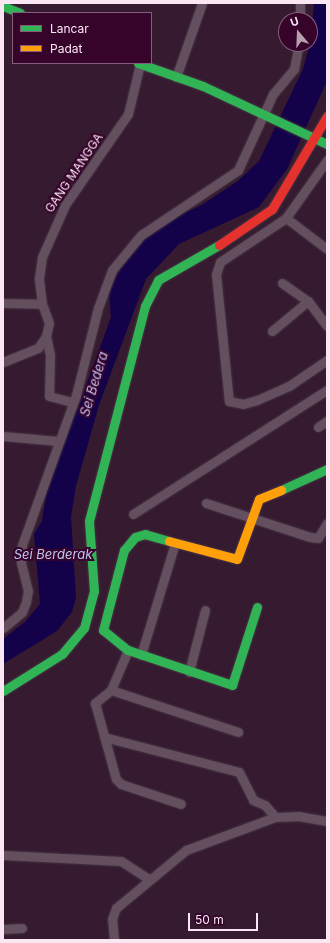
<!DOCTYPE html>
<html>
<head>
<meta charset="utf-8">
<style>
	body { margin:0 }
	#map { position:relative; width:330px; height:943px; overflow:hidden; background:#351a30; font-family:Inter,sans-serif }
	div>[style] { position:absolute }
	.water>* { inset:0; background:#130249 }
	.roads { filter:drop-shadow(0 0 1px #463443) drop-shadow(0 0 1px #463443) }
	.street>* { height:9px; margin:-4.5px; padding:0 4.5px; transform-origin:4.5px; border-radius:4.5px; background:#634f5e }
	.fast>* { height:9px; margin:-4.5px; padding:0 4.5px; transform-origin:4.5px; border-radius:4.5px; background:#30b455 }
	.slow>* { height:9px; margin:-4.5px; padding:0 4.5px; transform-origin:4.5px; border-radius:4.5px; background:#ff9f0a }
	.jam>* { height:9px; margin:-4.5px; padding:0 4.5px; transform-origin:4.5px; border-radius:4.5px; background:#e5322d }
	span { translate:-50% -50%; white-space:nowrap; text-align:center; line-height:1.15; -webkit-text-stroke:4px #36032b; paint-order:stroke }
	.street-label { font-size:12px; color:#fbe7f4 }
	.water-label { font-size:13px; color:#bfc6f2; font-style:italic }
	.frame { position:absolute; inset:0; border:4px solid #fbe7f4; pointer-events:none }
	.legend { position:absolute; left:12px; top:12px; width:140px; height:52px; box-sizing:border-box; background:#36032b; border:1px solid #855e7b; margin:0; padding:5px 7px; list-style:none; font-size:12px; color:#fbe7f4 }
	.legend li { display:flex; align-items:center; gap:8px; height:20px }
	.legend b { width:20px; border:1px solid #855e7b }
	.north { position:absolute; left:278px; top:12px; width:40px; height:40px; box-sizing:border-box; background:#36032b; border:1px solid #855e7b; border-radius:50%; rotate:341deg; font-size:11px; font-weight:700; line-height:16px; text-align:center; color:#fbe7f4 }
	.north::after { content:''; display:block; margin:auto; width:14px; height:18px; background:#b69faf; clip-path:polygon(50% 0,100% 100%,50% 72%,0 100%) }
	.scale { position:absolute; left:188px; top:913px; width:70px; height:18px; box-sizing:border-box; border:2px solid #fbe7f4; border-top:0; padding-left:5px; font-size:12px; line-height:14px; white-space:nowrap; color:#fbe7f4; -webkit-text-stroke:3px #36032b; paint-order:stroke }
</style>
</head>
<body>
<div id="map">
	<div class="water">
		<i style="clip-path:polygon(314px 3px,327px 3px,327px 81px,287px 169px,259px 207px,179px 244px,146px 279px,99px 405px,76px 486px,71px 517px,76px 598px,72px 612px,57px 631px,3px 664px,3px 639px,25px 622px,40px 604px,34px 534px,42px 521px,48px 484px,68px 420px,78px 408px,111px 317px,109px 292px,120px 270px,154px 226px,202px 205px,238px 181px,259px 161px,303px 69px,310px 44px)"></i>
	</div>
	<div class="roads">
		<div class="street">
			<i style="left:300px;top:20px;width:17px;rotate:-90deg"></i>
			<i style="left:176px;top:77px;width:78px;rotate:-70.6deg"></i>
			<i style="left:327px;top:160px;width:71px;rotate:125.3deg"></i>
			<i style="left:286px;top:218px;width:79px;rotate:146.3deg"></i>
			<i style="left:220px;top:262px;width:13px;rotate:108deg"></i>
			<i style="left:216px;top:274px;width:128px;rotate:84.2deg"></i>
			<i style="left:229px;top:401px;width:14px;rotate:12deg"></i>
			<i style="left:243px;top:404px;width:15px;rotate:-16deg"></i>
			<i style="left:257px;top:400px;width:35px;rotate:-24deg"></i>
			<i style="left:289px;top:386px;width:46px;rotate:-34.4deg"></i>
			<i style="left:286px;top:218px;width:51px;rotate:37.1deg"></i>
			<i style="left:282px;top:283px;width:32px;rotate:35deg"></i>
			<i style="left:308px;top:301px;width:31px;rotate:53deg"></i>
			<i style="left:3px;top:303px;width:39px;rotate:1deg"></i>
			<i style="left:272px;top:331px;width:47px;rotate:-39.8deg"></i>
			<i style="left:46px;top:336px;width:19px;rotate:78deg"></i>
			<i style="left:50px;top:355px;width:41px;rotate:91.4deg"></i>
			<i style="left:49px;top:396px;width:24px;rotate:15deg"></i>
			<i style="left:3px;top:362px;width:38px;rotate:-22deg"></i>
			<i style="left:38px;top:348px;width:14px;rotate:-56deg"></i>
			<i style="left:46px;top:336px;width:13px;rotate:-77deg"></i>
			<i style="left:49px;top:323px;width:20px;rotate:-110deg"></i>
			<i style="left:42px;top:304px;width:26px;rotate:-97deg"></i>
			<i style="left:39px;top:278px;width:21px;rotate:-82deg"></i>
			<i style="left:42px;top:257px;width:57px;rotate:-66.1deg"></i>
			<i style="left:65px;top:205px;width:111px;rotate:-55.3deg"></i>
			<i style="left:128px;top:114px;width:51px;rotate:-76.5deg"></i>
			<i style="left:318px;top:427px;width:11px;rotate:-34deg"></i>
			<i style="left:3px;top:436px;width:55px;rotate:5.2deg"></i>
			<i style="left:206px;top:503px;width:109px;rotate:18.1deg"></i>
			<i style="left:310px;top:537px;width:8px;rotate:7deg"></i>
			<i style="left:318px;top:538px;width:17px;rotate:-59deg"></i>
			<i style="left:133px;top:514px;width:230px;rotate:-32.6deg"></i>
			<i style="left:3px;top:628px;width:25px;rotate:-40deg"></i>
			<i style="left:22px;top:612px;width:11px;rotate:-68deg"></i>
			<i style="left:26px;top:602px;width:11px;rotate:-80deg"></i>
			<i style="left:28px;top:591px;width:30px;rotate:-104deg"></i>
			<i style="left:21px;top:562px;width:17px;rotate:-87deg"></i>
			<i style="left:22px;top:545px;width:159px;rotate:-70.2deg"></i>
			<i style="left:76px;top:395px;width:90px;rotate:-75.8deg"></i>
			<i style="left:98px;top:308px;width:40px;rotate:-69.8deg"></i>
			<i style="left:112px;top:270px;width:45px;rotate:-50.4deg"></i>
			<i style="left:141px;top:235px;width:117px;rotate:-33.8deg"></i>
			<i style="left:238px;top:170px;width:84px;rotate:-65.3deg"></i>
			<i style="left:273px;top:94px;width:33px;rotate:-50deg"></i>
			<i style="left:294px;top:69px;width:25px;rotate:-79deg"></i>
			<i style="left:128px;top:650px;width:43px;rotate:113deg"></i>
			<i style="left:111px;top:690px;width:21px;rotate:141deg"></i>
			<i style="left:95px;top:703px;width:79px;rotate:74.6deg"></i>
			<i style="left:116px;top:779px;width:7px;rotate:45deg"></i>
			<i style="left:121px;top:784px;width:63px;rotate:18.4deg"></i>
			<i style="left:141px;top:655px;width:117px;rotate:-73.1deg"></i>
			<i style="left:189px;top:672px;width:64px;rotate:-75.5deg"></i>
			<i style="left:111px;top:690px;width:134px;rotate:18.3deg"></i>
			<i style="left:104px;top:737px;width:139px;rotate:14.5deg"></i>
			<i style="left:239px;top:772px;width:31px;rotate:63deg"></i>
			<i style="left:253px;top:800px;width:13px;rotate:23deg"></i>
			<i style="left:265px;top:805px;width:16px;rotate:50deg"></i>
			<i style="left:3px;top:855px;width:118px;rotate:2.9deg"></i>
			<i style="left:121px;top:861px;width:33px;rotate:33deg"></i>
			<i style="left:3px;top:929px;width:19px;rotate:-3deg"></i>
			<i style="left:114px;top:940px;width:21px;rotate:-95deg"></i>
			<i style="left:112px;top:919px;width:12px;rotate:-70deg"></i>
			<i style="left:116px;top:908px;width:91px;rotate:-39.6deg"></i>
			<i style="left:186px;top:850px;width:95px;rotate:-20.3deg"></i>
			<i style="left:275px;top:817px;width:23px;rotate:-2deg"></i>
			<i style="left:298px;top:816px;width:29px;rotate:10deg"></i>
		</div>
		<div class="fast">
			<i style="left:3px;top:6px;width:18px;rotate:22deg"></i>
			<i style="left:138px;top:63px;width:69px;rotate:19.5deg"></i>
			<i style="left:203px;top:86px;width:137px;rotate:25.1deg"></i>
			<i style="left:281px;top:490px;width:51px;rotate:-24.5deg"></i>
			<i style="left:169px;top:541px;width:25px;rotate:-164deg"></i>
			<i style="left:145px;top:534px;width:10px;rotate:163deg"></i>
			<i style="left:135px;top:537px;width:17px;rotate:130deg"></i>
			<i style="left:124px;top:550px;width:83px;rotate:104.7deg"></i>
			<i style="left:103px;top:630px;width:32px;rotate:39deg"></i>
			<i style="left:128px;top:650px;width:110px;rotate:18.6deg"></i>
			<i style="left:232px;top:685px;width:82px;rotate:-72.2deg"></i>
			<i style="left:3px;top:691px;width:70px;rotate:-32.1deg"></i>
			<i style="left:62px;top:654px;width:34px;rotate:-50deg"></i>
			<i style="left:84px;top:628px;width:38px;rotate:-75deg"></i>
			<i style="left:94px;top:591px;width:70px;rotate:-94.1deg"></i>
			<i style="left:89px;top:521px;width:222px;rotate:-75.4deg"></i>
			<i style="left:145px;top:306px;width:29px;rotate:-63deg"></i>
			<i style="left:158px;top:280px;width:70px;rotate:-29.8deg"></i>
		</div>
		<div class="slow">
			<i style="left:169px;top:541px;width:70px;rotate:14.8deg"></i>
			<i style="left:237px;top:559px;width:64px;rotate:-69.9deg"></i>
			<i style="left:259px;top:499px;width:24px;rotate:-22deg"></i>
		</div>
		<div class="jam">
			<i style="left:219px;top:245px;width:64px;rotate:-34.2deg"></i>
			<i style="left:272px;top:209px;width:108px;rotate:-59.4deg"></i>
		</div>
	</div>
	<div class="street-label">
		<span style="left:74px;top:173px;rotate:-56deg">GANG MANGGA</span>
	</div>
	<div class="water-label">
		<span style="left:94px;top:384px;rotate:-73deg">Sei Bedera</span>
		<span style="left:53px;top:554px">Sei Berderak</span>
	</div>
	<div class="frame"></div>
	<ul class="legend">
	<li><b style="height:5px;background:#30b455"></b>Lancar</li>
	<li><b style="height:5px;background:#ff9f0a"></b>Padat</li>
	</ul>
	<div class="north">U</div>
	<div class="scale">50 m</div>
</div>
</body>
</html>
